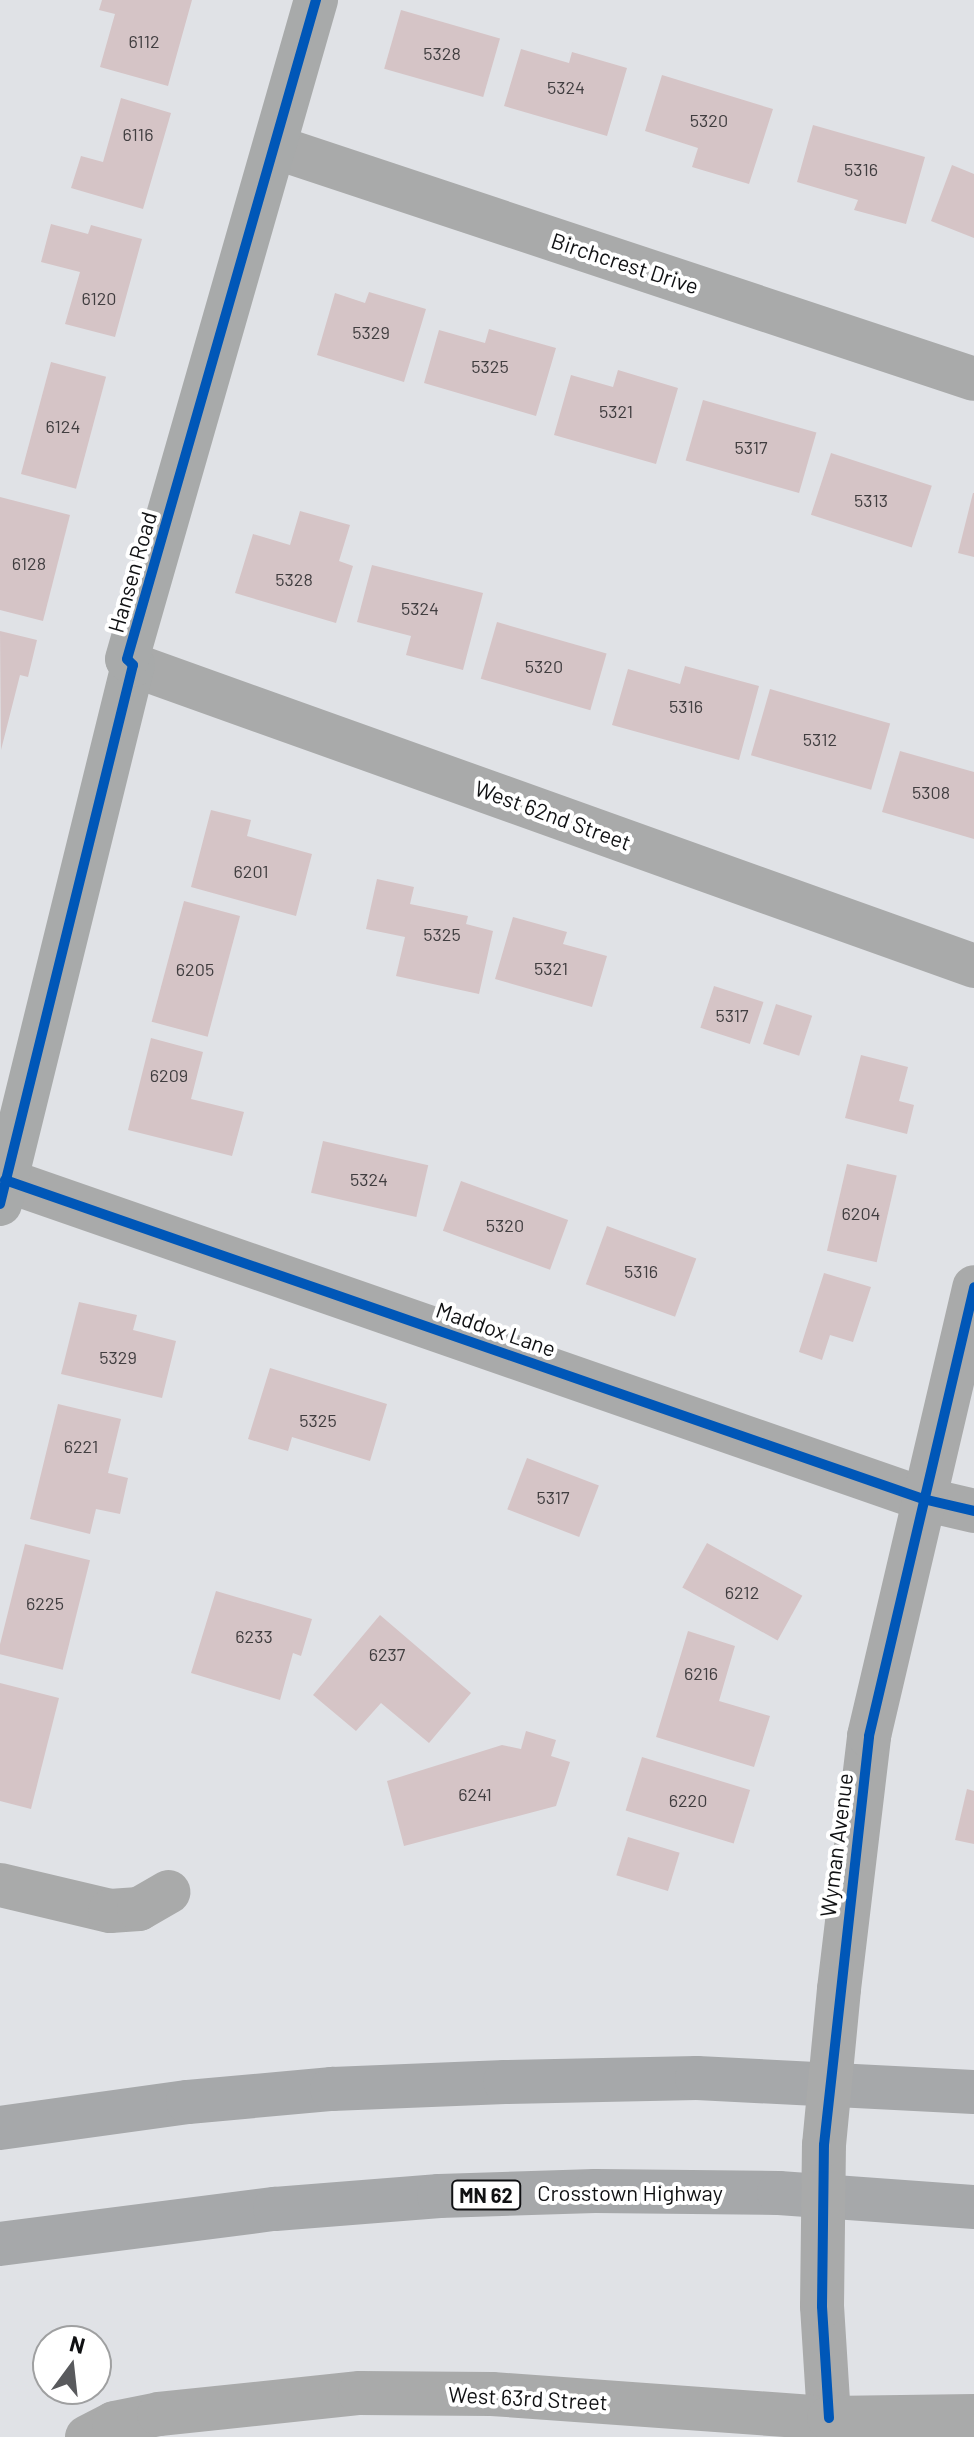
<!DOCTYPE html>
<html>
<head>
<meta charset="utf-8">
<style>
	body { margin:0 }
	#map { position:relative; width:974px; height:2437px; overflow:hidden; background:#e0e2e6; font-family:Barlow,sans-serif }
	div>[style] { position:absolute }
	.building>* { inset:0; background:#d5c4c6; transform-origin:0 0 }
	.street>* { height:44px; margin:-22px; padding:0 22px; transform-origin:22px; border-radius:22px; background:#a9aaaa }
	.secondary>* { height:44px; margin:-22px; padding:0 22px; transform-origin:22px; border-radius:22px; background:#a8aaaa }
	.highway>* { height:44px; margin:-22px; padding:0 22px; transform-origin:22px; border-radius:22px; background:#a6a8aa }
	.street-bridge>* { height:44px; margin:-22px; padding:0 22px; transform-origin:22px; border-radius:22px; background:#a9aaaa }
	.cycleway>* { height:10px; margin:-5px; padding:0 5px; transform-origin:5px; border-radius:5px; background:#0057b8 }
	span { translate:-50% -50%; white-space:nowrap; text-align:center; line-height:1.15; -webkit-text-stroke:8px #fff; paint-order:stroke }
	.number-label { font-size:18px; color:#413e40 }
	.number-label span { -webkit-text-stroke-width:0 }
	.shield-label span { padding:2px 6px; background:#fff; border:2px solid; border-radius:6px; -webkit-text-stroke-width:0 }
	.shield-label { font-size:20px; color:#101113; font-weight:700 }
	.street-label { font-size:22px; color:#101113 }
	.north { position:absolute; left:32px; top:2325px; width:80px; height:80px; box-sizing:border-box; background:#fff; border:2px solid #9fa0a1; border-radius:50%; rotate:15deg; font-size:22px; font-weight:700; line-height:32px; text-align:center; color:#101113 }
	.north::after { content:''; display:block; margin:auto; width:28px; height:36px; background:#595a5d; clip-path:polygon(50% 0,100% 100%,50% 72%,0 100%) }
</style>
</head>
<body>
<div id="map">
	<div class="building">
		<i style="clip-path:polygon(102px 0,192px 0,168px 86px,100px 67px,115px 14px,99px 10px)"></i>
		<i style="left:401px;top:10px;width:103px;height:61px;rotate:16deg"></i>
		<i style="clip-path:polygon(521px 49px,569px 63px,572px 52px,627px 68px,607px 136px,504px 106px)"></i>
		<i style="clip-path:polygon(662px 75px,773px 109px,749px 184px,692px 167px,698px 148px,645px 131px)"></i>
		<i style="clip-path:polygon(121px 98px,171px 113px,143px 209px,71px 188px,81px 156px,103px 162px)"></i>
		<i style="clip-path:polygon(813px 125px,925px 157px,906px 224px,854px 210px,858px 200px,797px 182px)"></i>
		<i style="clip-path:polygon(952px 165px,974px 174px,974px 238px,931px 221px)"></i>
		<i style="clip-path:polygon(51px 224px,88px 234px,91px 225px,142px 239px,115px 337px,65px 324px,80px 272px,41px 262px)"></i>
		<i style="clip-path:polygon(369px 292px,426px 309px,404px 382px,317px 355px,335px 293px,365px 303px)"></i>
		<i style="clip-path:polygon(489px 329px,556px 348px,536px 416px,424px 383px,439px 330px,485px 343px)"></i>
		<i style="left:51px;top:362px;width:57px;height:116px;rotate:15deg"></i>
		<i style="clip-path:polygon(618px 370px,678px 388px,656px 464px,554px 435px,571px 375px,613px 387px)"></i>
		<i style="left:703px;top:400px;width:118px;height:63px;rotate:16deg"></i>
		<i style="left:831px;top:453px;width:106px;height:65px;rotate:18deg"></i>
		<i style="clip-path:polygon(973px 493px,974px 493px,974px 557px,958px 553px)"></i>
		<i style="clip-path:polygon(0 497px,70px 515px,43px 621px,0 610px)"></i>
		<i style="clip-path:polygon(300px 511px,350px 525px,339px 561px,353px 566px,336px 623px,235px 593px,253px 534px,290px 545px)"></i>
		<i style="clip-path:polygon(372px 565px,483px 593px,463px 670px,406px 655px,411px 636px,357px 622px)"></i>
		<i style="left:497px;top:622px;width:114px;height:59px;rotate:16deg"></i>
		<i style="clip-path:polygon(0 631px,37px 640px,28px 677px,20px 675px,1px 750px)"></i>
		<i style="clip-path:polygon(685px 666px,759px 686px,739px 760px,612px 725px,628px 669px,680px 684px)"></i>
		<i style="left:770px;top:689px;width:125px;height:69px;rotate:16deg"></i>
		<i style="clip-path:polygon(900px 751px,974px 772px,974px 839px,882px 812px)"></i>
		<i style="clip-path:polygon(211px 810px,251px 820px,247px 836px,312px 854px,296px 916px,191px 887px)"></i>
		<i style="clip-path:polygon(377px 879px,414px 887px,410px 904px,468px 916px,466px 924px,493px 931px,479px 994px,396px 976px,405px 937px,366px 929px)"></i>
		<i style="left:184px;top:901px;width:58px;height:125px;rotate:15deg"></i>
		<i style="clip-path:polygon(513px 917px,567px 932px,563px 944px,607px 956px,592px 1007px,495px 979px)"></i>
		<i style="left:714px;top:986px;width:52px;height:44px;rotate:18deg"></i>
		<i style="left:776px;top:1004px;width:38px;height:42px;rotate:18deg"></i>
		<i style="clip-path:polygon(151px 1038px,203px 1052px,191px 1099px,244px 1112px,232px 1156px,128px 1130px)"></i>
		<i style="clip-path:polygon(861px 1055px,908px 1067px,899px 1101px,914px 1105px,907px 1134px,845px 1118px)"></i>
		<i style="left:323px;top:1141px;width:108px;height:53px;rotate:13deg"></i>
		<i style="left:847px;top:1164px;width:51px;height:89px;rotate:13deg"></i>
		<i style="left:461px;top:1181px;width:114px;height:53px;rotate:20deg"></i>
		<i style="left:607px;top:1226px;width:95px;height:62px;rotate:20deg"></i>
		<i style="clip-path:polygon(824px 1273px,871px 1287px,853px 1342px,830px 1335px,822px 1360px,799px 1352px)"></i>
		<i style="clip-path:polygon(79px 1302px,137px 1315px,133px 1330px,176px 1341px,162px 1398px,61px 1374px)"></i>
		<i style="clip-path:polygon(270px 1368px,387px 1404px,370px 1461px,292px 1437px,288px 1451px,248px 1439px)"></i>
		<i style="clip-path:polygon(58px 1404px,121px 1419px,108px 1473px,128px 1478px,120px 1514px,96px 1509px,90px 1534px,30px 1519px)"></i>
		<i style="left:527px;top:1458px;width:77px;height:55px;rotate:21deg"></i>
		<i style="left:707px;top:1543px;width:109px;height:51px;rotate:29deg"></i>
		<i style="left:25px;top:1544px;width:67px;height:113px;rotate:14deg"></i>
		<i style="clip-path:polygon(216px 1591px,312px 1619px,301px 1656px,293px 1653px,280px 1700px,191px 1673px)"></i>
		<i style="clip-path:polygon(380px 1615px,471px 1693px,429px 1743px,381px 1703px,356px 1731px,313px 1695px)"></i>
		<i style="clip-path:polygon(688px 1631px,735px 1646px,719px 1701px,770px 1716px,754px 1767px,656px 1737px)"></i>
		<i style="clip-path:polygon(0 1683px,59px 1698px,31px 1809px,0 1801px)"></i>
		<i style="clip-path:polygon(526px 1731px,556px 1740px,551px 1756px,570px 1762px,556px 1806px,404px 1846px,387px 1781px,502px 1745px,521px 1749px)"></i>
		<i style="left:642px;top:1757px;width:113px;height:56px;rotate:17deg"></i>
		<i style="clip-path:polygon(967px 1789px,974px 1791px,974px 1844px,955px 1840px)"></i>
		<i style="left:628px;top:1837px;width:54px;height:40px;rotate:17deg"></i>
	</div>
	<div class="street">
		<i style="left:275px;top:147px;width:736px;rotate:18.36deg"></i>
		<i style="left:133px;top:665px;width:893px;rotate:19.69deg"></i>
		<i style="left:5px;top:1180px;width:972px;rotate:19.16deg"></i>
		<i style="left:923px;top:1499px;width:52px;rotate:13.2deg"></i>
		<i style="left:0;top:1885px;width:113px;rotate:13.3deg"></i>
		<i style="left:110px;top:1911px;width:29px;rotate:-4deg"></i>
		<i style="left:139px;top:1909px;width:34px;rotate:-30deg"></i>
		<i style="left:839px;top:1989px;width:255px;rotate:-83.2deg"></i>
		<i style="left:869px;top:1736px;width:461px;rotate:-76.8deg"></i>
		<i style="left:822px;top:2306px;width:112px;rotate:86.4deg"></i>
		<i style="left:87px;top:2437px;width:30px;rotate:-27deg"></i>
		<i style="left:114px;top:2423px;width:46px;rotate:-11.3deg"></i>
		<i style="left:159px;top:2414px;width:202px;rotate:-6deg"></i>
		<i style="left:360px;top:2393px;width:132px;rotate:0.4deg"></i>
		<i style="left:492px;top:2394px;width:338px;rotate:4.1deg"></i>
		<i style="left:829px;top:2418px;width:145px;rotate:-0.8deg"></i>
	</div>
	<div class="secondary">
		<i style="left:0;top:1204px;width:555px;rotate:-76.14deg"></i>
		<i style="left:133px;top:665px;width:8px;rotate:-135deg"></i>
		<i style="left:127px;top:659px;width:686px;rotate:-74deg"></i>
	</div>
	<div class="highway">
		<i style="left:0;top:2128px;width:190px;rotate:-7.9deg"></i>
		<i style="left:188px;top:2102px;width:145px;rotate:-5.2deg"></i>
		<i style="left:332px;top:2089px;width:173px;rotate:-2.3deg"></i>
		<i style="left:505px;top:2082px;width:192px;rotate:-1.2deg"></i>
		<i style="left:697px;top:2078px;width:277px;rotate:2.9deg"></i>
		<i style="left:0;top:2244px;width:277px;rotate:-7.3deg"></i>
		<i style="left:275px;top:2209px;width:165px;rotate:-4.5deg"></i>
		<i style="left:439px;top:2196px;width:156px;rotate:-1.8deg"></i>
		<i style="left:595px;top:2191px;width:184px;rotate:0.6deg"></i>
		<i style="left:779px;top:2193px;width:196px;rotate:4.1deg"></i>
	</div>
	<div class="street-bridge">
		<i style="left:822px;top:2306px;width:161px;rotate:-89.3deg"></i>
		<i style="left:824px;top:2145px;width:157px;rotate:-84.5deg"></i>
	</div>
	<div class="cycleway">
		<i style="left:5px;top:1180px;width:972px;rotate:19.16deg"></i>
		<i style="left:923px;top:1499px;width:52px;rotate:13.2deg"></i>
		<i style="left:0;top:1204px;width:555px;rotate:-76.14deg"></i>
		<i style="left:133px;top:665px;width:8px;rotate:-135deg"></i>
		<i style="left:127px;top:659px;width:686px;rotate:-74deg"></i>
		<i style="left:829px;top:2418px;width:112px;rotate:-93.6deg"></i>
		<i style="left:822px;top:2306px;width:161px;rotate:-89.3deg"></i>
		<i style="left:824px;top:2145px;width:411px;rotate:-83.7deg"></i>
		<i style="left:869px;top:1736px;width:461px;rotate:-76.8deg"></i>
	</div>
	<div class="number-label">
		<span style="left:144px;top:41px">6112</span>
		<span style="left:442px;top:53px">5328</span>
		<span style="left:566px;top:87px">5324</span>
		<span style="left:709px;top:120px">5320</span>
		<span style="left:138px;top:134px">6116</span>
		<span style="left:861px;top:169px">5316</span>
		<span style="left:99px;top:298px">6120</span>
		<span style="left:371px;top:332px">5329</span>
		<span style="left:490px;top:366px">5325</span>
		<span style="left:616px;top:411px">5321</span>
		<span style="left:63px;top:426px">6124</span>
		<span style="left:751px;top:447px">5317</span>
		<span style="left:871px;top:500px">5313</span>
		<span style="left:29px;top:563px">6128</span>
		<span style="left:294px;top:579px">5328</span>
		<span style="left:420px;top:608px">5324</span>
		<span style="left:544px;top:666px">5320</span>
		<span style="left:686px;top:706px">5316</span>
		<span style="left:820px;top:739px">5312</span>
		<span style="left:931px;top:792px">5308</span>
		<span style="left:251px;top:871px">6201</span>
		<span style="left:442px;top:934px">5325</span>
		<span style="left:551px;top:968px">5321</span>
		<span style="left:195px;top:969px">6205</span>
		<span style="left:732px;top:1015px">5317</span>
		<span style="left:169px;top:1075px">6209</span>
		<span style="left:369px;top:1179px">5324</span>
		<span style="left:861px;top:1213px">6204</span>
		<span style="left:505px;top:1225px">5320</span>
		<span style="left:641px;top:1271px">5316</span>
		<span style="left:118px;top:1357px">5329</span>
		<span style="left:318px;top:1420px">5325</span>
		<span style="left:81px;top:1446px">6221</span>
		<span style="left:553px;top:1497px">5317</span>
		<span style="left:742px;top:1592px">6212</span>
		<span style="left:45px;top:1603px">6225</span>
		<span style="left:254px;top:1636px">6233</span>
		<span style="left:387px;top:1654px">6237</span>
		<span style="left:701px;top:1673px">6216</span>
		<span style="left:475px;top:1794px">6241</span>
		<span style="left:688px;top:1800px">6220</span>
	</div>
	<div class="shield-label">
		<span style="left:486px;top:2195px">MN 62</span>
	</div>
	<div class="street-label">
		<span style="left:625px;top:263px;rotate:18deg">Birchcrest Drive</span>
		<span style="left:132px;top:572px;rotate:-74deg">Hansen Road</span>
		<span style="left:553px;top:815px;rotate:20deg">West 62nd Street</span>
		<span style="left:496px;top:1329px;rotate:19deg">Maddox Lane</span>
		<span style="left:836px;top:1845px;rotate:-83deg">Wyman Avenue</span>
		<span style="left:630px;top:2193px">Crosstown Highway</span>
		<span style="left:528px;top:2398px;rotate:3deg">West 63rd Street</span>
	</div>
	<div class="north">N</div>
</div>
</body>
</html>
